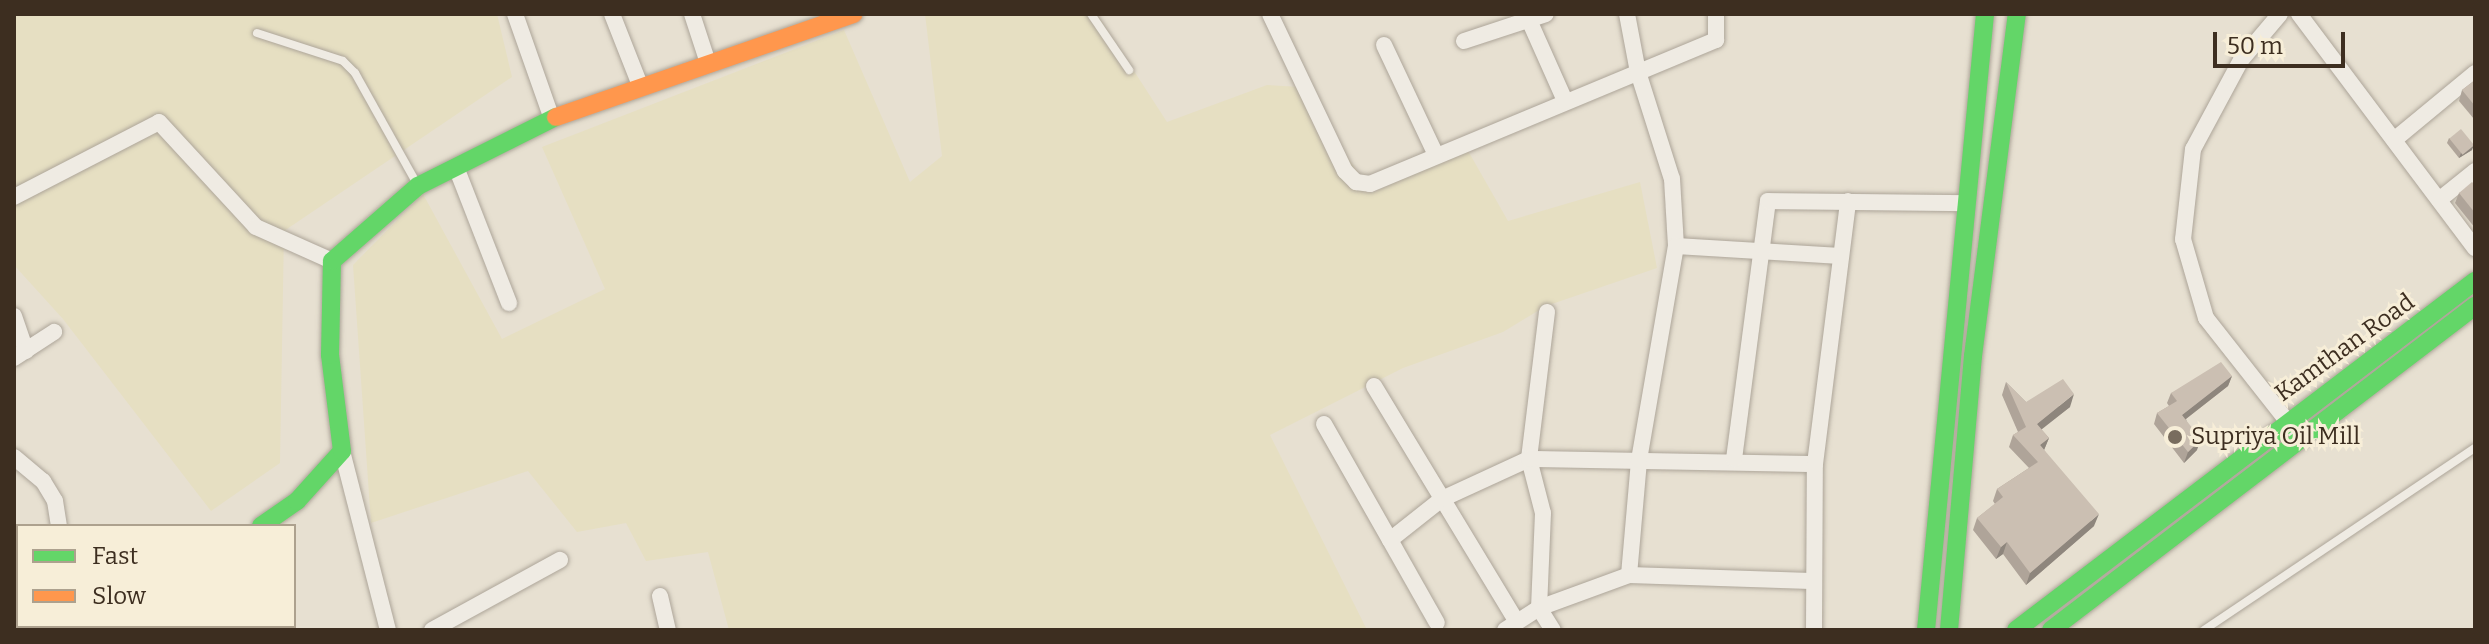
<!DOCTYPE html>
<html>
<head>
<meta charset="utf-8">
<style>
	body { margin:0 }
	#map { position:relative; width:2489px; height:644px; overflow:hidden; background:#e7e0d1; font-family:Bitter,serif }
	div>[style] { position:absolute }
	.farmland>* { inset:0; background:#e6dfc2 }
	.roads { filter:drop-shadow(0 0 2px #ada599) drop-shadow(0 0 2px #ada599) }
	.lane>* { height:8px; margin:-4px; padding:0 4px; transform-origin:4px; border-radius:4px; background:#efebe3 }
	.street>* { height:16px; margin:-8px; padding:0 8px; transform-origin:8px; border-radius:8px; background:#efebe3 }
	.fast>* { height:18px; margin:-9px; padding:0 9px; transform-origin:9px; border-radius:9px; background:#63d668 }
	.slow>* { height:18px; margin:-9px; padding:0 9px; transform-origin:9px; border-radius:9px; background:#ff974d }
	.wall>* { inset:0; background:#afa499 }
	.shaded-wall>* { inset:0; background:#8e867d }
	.building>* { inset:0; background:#cbbfb2; transform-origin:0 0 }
	.dots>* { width:22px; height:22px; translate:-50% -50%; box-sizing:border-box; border:4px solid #f7eed8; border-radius:50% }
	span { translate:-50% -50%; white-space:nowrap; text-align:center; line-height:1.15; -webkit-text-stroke:6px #f7eed8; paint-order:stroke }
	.street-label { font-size:24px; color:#3d2e20 }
	.poi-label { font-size:24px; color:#3d2e20 }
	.left { translate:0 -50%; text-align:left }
	.frame { position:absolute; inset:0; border:16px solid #3d2e20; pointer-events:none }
	.legend { position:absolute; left:16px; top:524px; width:280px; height:104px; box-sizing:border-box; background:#f7eed8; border:2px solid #ada18e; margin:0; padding:10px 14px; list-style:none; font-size:24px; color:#3d2e20 }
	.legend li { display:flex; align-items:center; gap:16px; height:40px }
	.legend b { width:40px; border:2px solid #ada18e }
	.scale { position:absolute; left:2213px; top:32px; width:132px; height:36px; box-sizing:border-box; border:4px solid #3d2e20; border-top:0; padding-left:10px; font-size:24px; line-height:28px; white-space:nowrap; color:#3d2e20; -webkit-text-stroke:6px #f7eed8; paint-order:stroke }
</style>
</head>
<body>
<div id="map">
	<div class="farmland">
		<i style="clip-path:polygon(14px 14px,497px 14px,512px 77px,284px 231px,280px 463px,211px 511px,63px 319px,14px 265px)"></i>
		<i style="clip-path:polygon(925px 14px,1097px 14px,1167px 122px,1267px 85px,1300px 87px,1372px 193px,1467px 149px,1508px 221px,1640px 182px,1657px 268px,1546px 306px,1503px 332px,1403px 368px,1270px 435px,1367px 630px,729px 630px,708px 552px,646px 561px,626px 523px,577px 532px,528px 471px,371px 523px,353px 265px,423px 194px,502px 339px,605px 289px,542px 147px,844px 30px,910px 182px,942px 156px)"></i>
	</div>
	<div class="roads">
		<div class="lane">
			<i style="left:1091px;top:14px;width:68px;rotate:55.8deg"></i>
			<i style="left:257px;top:33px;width:90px;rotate:18deg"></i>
			<i style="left:343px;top:61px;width:17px;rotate:45deg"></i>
			<i style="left:355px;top:73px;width:127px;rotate:60.8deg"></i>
			<i style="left:2204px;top:630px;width:326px;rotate:-33.9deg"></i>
		</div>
		<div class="street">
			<i style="left:515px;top:14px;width:111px;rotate:70.6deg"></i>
			<i style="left:612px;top:14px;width:76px;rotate:68.5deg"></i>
			<i style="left:692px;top:14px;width:52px;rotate:71.9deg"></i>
			<i style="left:1270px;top:14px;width:174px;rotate:64.5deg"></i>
			<i style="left:1345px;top:171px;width:16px;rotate:45deg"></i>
			<i style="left:1356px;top:182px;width:14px;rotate:8deg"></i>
			<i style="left:1370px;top:184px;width:375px;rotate:-22.6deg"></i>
			<i style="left:1716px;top:40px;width:26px;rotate:-90deg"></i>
			<i style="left:1627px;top:14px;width:59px;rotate:79.3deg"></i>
			<i style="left:1638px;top:72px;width:112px;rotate:72.4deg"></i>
			<i style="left:1672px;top:179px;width:67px;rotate:86.6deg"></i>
			<i style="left:1676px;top:246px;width:165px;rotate:3.5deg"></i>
			<i style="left:2280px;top:14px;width:60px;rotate:130.3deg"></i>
			<i style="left:2241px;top:60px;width:101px;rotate:118.3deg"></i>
			<i style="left:2193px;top:149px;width:91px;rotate:96.3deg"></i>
			<i style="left:2183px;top:239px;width:82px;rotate:73.8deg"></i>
			<i style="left:2206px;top:318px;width:144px;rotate:51.8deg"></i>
			<i style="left:2299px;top:14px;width:293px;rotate:53.1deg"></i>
			<i style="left:1529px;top:20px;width:89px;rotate:66deg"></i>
			<i style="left:1464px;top:41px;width:86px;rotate:-18.2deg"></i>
			<i style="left:1384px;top:45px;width:119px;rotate:64.7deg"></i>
			<i style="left:2394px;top:140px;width:105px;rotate:-39.6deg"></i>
			<i style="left:456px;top:167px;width:146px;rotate:68.7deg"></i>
			<i style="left:14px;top:197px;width:163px;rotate:-27.3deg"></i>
			<i style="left:159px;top:122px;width:143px;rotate:47.3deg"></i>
			<i style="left:256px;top:227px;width:83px;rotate:24.1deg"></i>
			<i style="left:2439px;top:200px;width:46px;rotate:-38.9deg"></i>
			<i style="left:1547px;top:312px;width:148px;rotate:97deg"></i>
			<i style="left:1529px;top:459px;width:56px;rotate:75.5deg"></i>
			<i style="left:1543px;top:513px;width:95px;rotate:92.4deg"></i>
			<i style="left:1539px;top:608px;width:26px;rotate:58deg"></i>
			<i style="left:14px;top:316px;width:37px;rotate:71deg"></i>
			<i style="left:14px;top:358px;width:48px;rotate:-33deg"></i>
			<i style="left:1374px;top:386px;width:276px;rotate:58.8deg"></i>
			<i style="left:1324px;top:424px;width:133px;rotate:60.4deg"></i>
			<i style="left:1390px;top:540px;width:66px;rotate:-38.3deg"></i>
			<i style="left:1442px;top:499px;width:96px;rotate:-24.7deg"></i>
			<i style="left:1529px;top:459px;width:286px;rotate:1deg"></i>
			<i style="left:342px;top:451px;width:185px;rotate:75.6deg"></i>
			<i style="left:14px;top:457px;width:38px;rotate:40deg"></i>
			<i style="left:43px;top:481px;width:23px;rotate:59deg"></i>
			<i style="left:55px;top:501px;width:25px;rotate:81deg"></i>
			<i style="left:1734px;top:459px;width:260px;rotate:-82.5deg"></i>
			<i style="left:1768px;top:201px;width:196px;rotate:0.6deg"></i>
			<i style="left:1390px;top:540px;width:95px;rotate:60.5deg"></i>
			<i style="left:1629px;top:575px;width:115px;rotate:-85deg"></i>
			<i style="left:1639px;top:460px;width:217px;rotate:-80.2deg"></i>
			<i style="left:660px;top:596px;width:35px;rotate:77deg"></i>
			<i style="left:14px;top:598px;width:6px;rotate:-45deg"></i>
			<i style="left:109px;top:630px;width:6px;rotate:-39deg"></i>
			<i style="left:432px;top:630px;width:146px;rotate:-28.7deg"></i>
			<i style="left:1505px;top:630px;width:40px;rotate:-32.9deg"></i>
			<i style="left:1539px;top:608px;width:96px;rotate:-20.1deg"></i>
			<i style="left:1629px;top:575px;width:182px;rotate:1.9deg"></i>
			<i style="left:1814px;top:630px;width:166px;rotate:-89.7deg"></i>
			<i style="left:1815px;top:464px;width:265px;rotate:-82.8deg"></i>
		</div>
		<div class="fast">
			<i style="left:261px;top:526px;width:44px;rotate:-34.8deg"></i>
			<i style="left:297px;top:501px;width:67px;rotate:-48deg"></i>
			<i style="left:342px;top:451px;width:97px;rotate:-97.1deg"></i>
			<i style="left:330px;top:355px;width:94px;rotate:-88.8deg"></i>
			<i style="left:332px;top:261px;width:114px;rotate:-41.1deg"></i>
			<i style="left:418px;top:186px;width:154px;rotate:-26.6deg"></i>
			<i style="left:1926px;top:630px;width:619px;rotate:-84.53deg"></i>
			<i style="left:1949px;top:630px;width:275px;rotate:-85deg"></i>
			<i style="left:1973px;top:356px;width:345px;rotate:-82.7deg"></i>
			<i style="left:2016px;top:630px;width:577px;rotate:-37.25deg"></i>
			<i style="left:2051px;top:630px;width:534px;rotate:-37.39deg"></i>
		</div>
		<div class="slow">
			<i style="left:556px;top:117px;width:315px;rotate:-19.1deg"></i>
		</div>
	</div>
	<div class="wall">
		<i style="clip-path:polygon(2475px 80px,2475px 118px,2474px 119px,2459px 101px,2462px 90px)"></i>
		<i style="clip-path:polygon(2449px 138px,2472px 150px,2459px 158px,2447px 143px)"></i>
		<i style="clip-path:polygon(2475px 185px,2475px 228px,2455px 203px,2459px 193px)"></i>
		<i style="clip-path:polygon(2232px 376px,2228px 386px,2186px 419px,2197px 450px,2184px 463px,2154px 424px,2157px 413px,2169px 406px,2167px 403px,2171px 393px)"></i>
		<i style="clip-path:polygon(2006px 382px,2026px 402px,2070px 407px,2041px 429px,2049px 438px,2044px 450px,2094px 526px,2026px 585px,2003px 554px,1996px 559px,1973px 530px,1977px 518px,1995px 504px,1993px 501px,1997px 489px,2029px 468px,2009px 447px,2013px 435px,2018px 432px,2002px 395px)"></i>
	</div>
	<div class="shaded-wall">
		<i style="clip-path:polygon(2474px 145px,2472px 150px,2459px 158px,2461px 153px)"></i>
		<i style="clip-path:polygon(2232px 376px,2228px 386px,2178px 425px,2182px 415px)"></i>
		<i style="clip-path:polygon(2074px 394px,2070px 407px,2032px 437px,2037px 424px)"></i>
		<i style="clip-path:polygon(2049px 438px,2044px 450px,2040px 445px)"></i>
		<i style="clip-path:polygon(2201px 439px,2197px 450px,2184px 463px,2188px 452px)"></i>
		<i style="clip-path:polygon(2099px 514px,2094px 526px,2026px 585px,2030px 573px)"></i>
		<i style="clip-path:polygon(2007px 542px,2003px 554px,1996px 559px,2001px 547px)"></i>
	</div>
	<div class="building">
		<i style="clip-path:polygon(2475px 80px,2475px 106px,2462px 90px)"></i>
		<i style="left:2461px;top:129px;width:21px;height:15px;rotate:51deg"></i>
		<i style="clip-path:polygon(2472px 182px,2475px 185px,2475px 213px,2459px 193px)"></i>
		<i style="clip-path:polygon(2221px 362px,2232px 376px,2182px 415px,2201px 439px,2188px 452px,2157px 413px,2177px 401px,2171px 393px)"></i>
		<i style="clip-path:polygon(2063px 379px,2074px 394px,2037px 424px,2049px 438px,2040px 445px,2099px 514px,2030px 573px,2007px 542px,2001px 547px,1977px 518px,2003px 497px,1997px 489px,2038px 462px,2013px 435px,2026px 427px,2006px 382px,2026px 402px)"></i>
	</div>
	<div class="dots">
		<i style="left:2175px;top:437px;background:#786c5e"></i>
	</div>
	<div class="street-label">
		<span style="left:2345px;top:348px;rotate:-36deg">Kamthan Road</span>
	</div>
	<div class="poi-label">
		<span class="left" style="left:2191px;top:437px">Supriya Oil Mill</span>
	</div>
	<div class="frame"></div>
	<ul class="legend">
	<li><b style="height:10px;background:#63d668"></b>Fast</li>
	<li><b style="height:10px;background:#ff974d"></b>Slow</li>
	</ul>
	<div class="scale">50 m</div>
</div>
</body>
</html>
